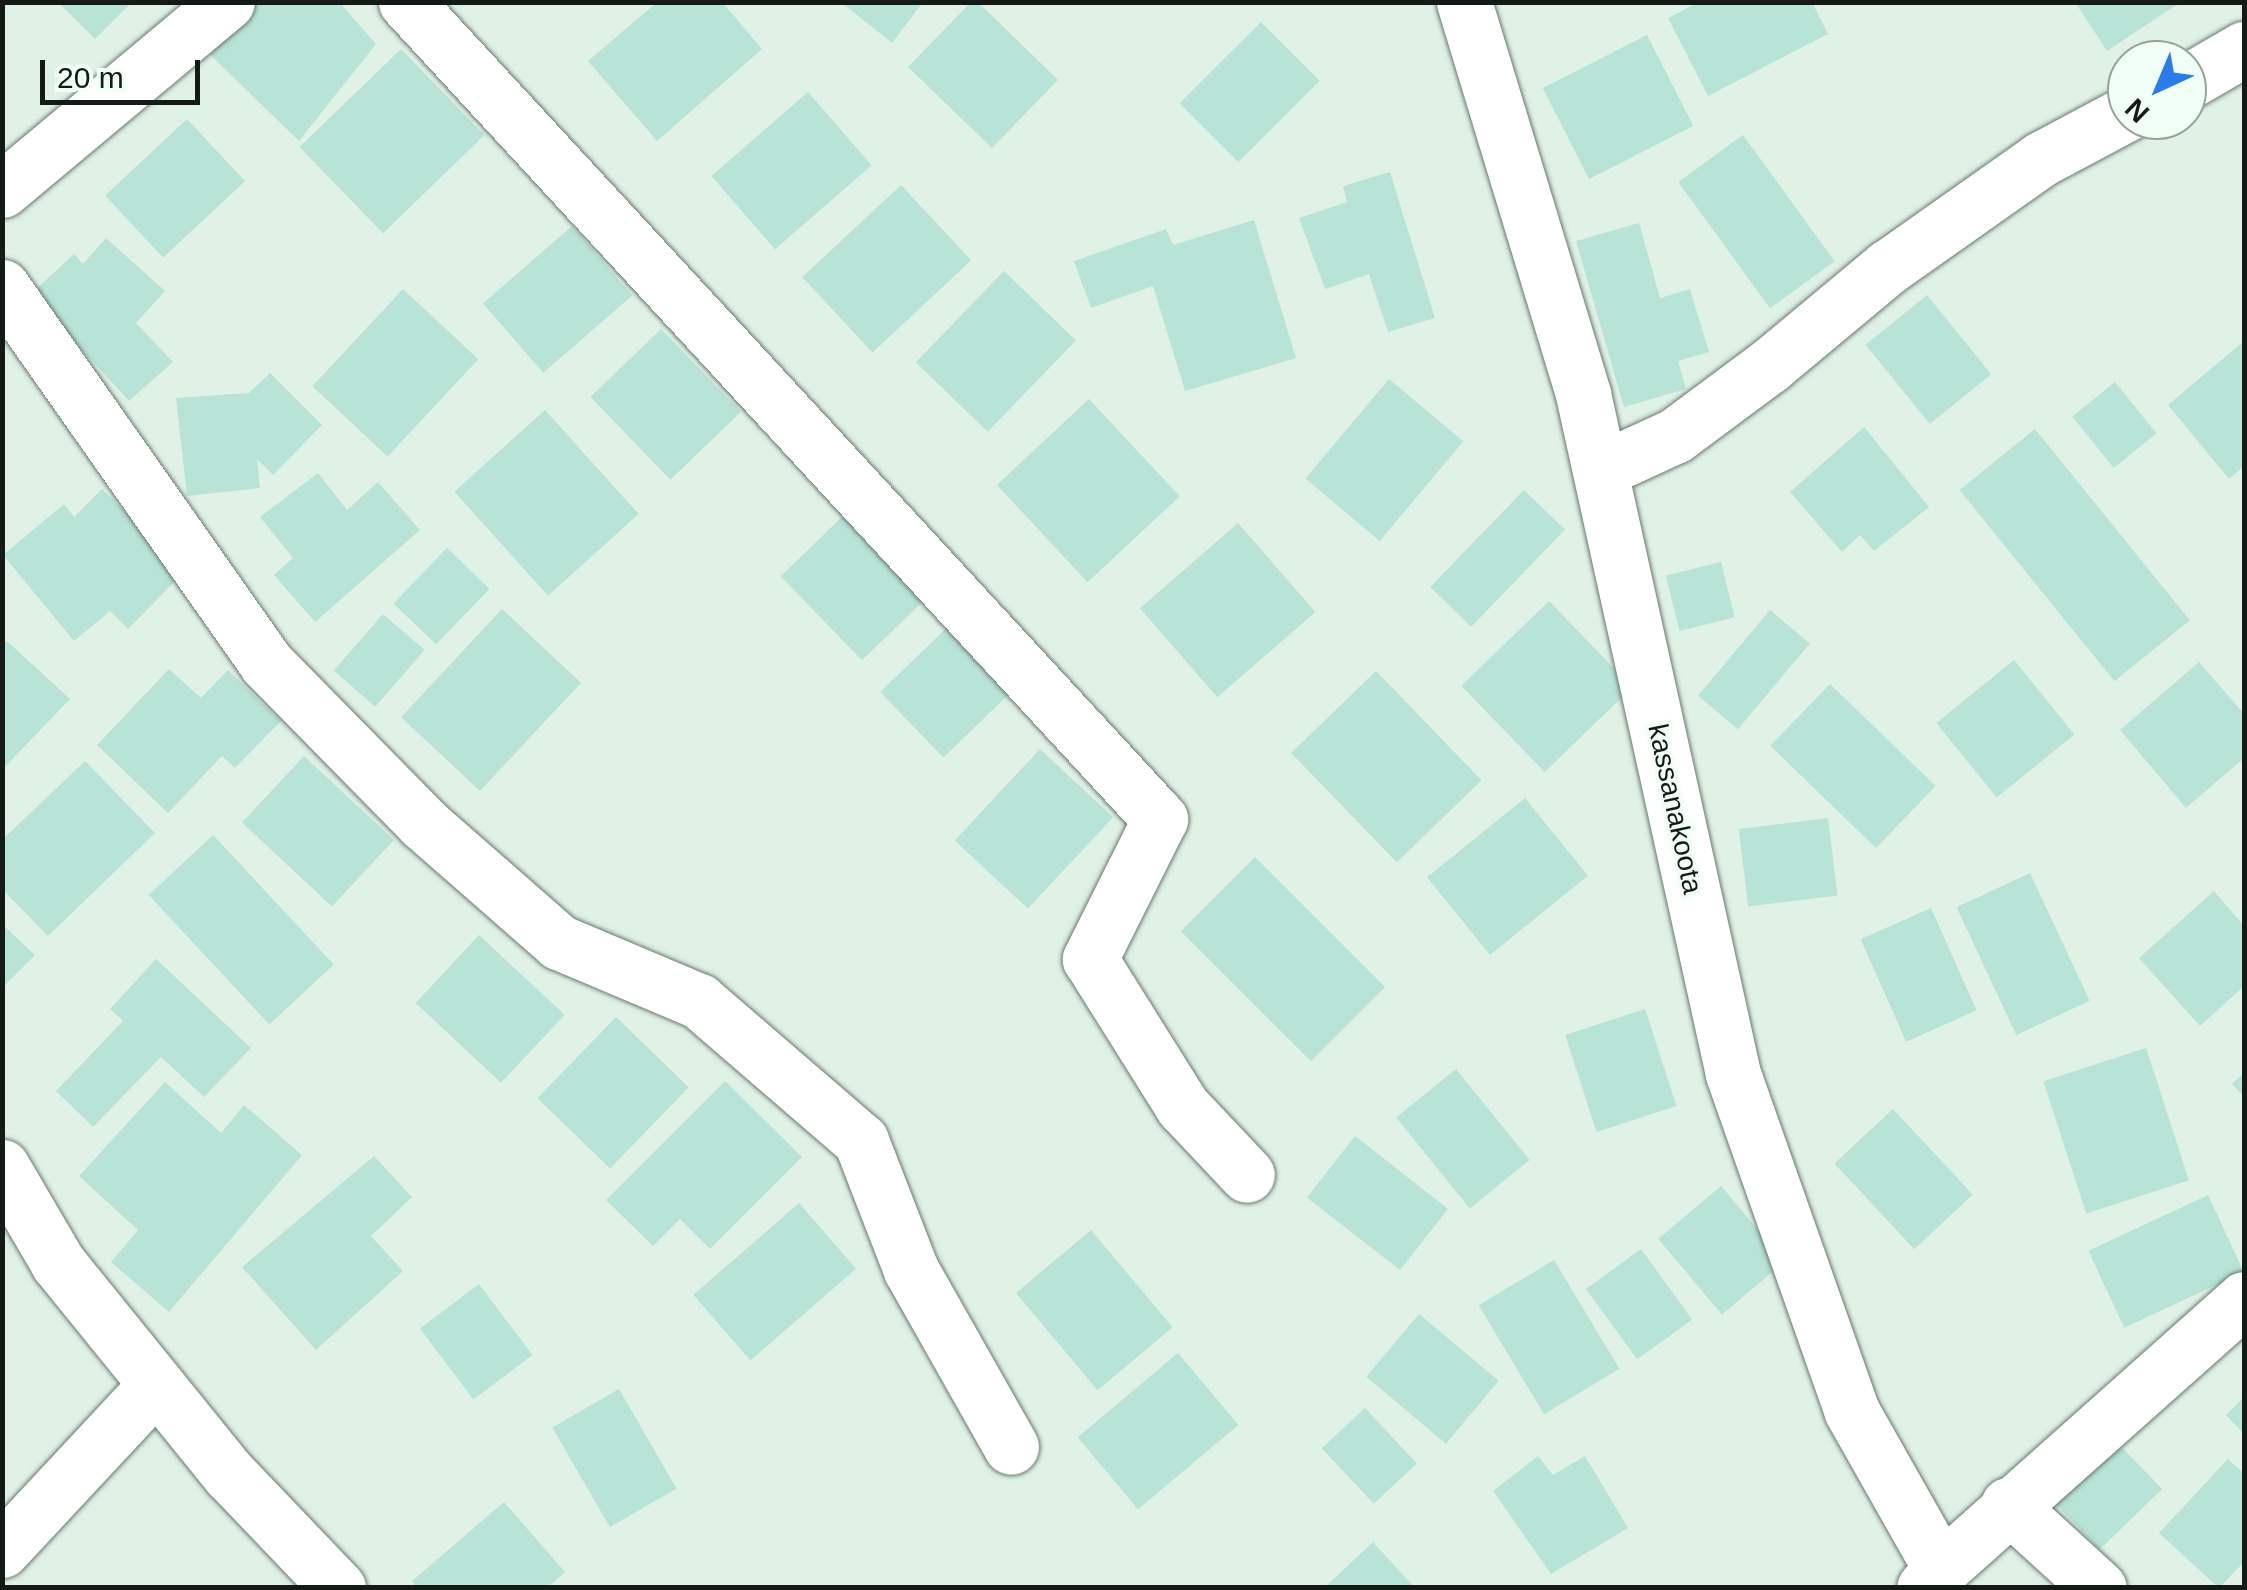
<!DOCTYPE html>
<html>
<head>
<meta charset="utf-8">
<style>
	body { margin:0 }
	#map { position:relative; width:2247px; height:1590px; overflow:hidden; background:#e0f2e6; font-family:Helvetica,sans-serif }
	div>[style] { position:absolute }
	.building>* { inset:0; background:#b8e3d7; transform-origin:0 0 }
	.roads { filter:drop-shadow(0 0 2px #68786e) drop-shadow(0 0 2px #68786e) }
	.street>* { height:55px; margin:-27.5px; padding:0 27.5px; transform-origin:27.5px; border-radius:27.5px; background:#fff }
	.secondary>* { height:55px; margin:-27.5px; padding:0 27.5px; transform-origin:27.5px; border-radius:27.5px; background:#fff }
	span { translate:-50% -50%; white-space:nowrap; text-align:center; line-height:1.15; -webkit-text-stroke:8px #f0fef5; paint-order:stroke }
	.street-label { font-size:28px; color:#141a16 }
	.frame { position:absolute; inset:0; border:5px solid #141a16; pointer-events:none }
	.north { position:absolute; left:2107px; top:40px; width:100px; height:100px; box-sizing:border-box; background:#f0fef5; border:2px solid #98a39c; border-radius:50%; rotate:224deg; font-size:28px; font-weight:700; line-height:40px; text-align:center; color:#141a16 }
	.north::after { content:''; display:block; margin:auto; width:35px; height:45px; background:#2b7ce8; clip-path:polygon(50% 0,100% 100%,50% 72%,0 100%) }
	.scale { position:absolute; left:40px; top:60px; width:160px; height:45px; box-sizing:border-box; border:5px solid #141a16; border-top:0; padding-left:12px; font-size:30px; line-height:35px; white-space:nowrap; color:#141a16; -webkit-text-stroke:8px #f0fef5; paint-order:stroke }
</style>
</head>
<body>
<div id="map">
	<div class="building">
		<i style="clip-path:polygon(58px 2px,132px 2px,95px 39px)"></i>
		<i style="clip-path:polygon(248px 2px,339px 2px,376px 44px,299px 141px,202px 47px)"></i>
		<i style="clip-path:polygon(841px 2px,923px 2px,892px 43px)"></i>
		<i style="clip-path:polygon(971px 2px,978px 2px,1058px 80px,992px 148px,908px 67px)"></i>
		<i style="clip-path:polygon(1699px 2px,1812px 2px,1828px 34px,1708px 96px,1668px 18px)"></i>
		<i style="clip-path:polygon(2075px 2px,2181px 2px,2107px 51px)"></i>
		<i style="clip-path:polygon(656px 3px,723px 3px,762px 49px,657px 141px,588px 61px)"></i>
		<i style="left:1261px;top:22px;width:83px;height:115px;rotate:45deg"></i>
		<i style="left:1647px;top:35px;width:102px;height:117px;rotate:63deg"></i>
		<i style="left:401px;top:49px;width:120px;height:141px;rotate:46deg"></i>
		<i style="left:808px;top:92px;width:97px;height:128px;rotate:49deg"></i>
		<i style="left:187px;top:119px;width:85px;height:112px;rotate:47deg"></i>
		<i style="left:1743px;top:135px;width:156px;height:80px;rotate:54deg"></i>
		<i style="clip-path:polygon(1390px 172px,1435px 318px,1388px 332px,1369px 274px,1325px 289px,1299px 218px,1347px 202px,1343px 186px)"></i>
		<i style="left:901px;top:185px;width:103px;height:135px;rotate:47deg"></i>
		<i style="clip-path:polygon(1254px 220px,1296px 358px,1185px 391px,1153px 286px,1091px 308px,1074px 261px,1166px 229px,1173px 245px)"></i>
		<i style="clip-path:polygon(1639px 223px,1660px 298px,1690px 289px,1709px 352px,1678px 361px,1686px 389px,1624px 407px,1576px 241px)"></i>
		<i style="left:572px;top:226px;width:92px;height:118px;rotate:49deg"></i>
		<i style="clip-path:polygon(106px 238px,165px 291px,136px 323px,173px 362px,129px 401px,31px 294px,74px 254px,83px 264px)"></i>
		<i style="left:1004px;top:271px;width:100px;height:127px;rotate:44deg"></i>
		<i style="left:403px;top:289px;width:103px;height:133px;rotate:43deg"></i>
		<i style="left:1927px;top:295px;width:102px;height:79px;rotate:51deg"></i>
		<i style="left:661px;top:329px;width:115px;height:98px;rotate:46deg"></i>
		<i style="clip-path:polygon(2244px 341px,2244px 466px,2229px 479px,2168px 405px)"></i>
		<i style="clip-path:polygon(270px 373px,322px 425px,273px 475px,257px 459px,260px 488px,187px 496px,176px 398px,249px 393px)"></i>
		<i style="left:1389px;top:379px;width:97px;height:130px;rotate:40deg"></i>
		<i style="left:2115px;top:382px;width:66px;height:55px;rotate:51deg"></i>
		<i style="left:1089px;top:399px;width:133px;height:126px;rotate:47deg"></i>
		<i style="left:545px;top:410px;width:140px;height:122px;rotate:48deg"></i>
		<i style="clip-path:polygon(1864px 427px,1929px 507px,1874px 551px,1860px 535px,1842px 552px,1790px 492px)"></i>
		<i style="left:2035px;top:429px;width:246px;height:97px;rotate:51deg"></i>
		<i style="clip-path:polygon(318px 473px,347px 510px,378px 482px,420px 530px,315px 622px,274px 575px,293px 558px,260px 517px)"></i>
		<i style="clip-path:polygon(102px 489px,185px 571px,128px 629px,110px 611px,74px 641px,3px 555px,64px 504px,74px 517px)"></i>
		<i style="left:1524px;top:490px;width:57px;height:135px;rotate:44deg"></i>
		<i style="left:844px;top:515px;width:117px;height:88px;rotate:46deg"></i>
		<i style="left:1238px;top:523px;width:118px;height:130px;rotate:49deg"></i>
		<i style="left:447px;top:548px;width:59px;height:77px;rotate:44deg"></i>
		<i style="left:1721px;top:562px;width:57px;height:57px;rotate:76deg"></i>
		<i style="left:1549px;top:601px;width:120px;height:122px;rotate:46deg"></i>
		<i style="left:502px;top:609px;width:108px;height:148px;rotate:43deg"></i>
		<i style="left:1770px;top:610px;width:52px;height:112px;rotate:40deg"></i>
		<i style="left:383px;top:614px;width:55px;height:75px;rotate:41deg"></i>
		<i style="left:960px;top:615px;width:91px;height:111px;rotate:46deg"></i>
		<i style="clip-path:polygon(7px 641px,70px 699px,2px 770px,2px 645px)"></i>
		<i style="left:2014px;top:660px;width:96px;height:100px;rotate:51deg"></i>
		<i style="clip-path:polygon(2199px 662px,2244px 714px,2244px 758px,2186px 808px,2120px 730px)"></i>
		<i style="clip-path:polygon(169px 669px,201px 698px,228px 670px,281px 721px,235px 768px,222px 756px,168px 813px,97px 745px)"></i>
		<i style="left:1376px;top:671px;width:152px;height:118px;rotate:46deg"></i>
		<i style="left:1830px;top:684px;width:147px;height:86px;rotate:44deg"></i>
		<i style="left:1040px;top:749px;width:100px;height:125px;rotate:43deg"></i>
		<i style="left:304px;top:756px;width:123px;height:91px;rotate:43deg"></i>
		<i style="clip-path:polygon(85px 761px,155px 833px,48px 936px,2px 889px,2px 840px)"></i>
		<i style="left:1525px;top:798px;width:100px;height:126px;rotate:51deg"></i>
		<i style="left:1828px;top:818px;width:78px;height:90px;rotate:83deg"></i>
		<i style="left:213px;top:835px;width:177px;height:88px;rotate:47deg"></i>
		<i style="left:1255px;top:857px;width:184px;height:105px;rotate:45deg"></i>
		<i style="left:2030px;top:873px;width:141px;height:81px;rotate:65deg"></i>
		<i style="clip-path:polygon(2214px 891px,2244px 926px,2244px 986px,2200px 1026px,2139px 958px)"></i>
		<i style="left:1931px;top:908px;width:112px;height:77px;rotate:66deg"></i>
		<i style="clip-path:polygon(2px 924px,35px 955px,2px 988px)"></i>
		<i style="left:479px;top:935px;width:117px;height:93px;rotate:43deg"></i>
		<i style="clip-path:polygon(156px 959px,251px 1048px,204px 1097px,161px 1057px,93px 1127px,56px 1091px,123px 1021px,110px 1009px)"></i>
		<i style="left:1645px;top:1009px;width:102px;height:84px;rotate:72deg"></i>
		<i style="left:616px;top:1017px;width:101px;height:113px;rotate:44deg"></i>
		<i style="left:2146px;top:1048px;width:139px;height:108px;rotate:72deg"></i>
		<i style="left:1456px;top:1069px;width:117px;height:77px;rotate:51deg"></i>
		<i style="clip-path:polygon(2244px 1073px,2244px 1097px,2232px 1084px)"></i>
		<i style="clip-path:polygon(725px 1081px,802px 1157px,710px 1249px,680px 1219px,653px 1246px,606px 1200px)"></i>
		<i style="clip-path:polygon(165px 1082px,221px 1133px,244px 1105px,302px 1155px,169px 1312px,111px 1262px,138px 1230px,79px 1176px)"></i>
		<i style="left:1893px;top:1109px;width:117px;height:80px;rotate:47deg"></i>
		<i style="left:1355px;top:1136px;width:118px;height:78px;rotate:38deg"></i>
		<i style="clip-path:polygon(374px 1156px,412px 1197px,371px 1236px,403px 1271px,316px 1350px,242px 1267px)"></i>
		<i style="left:1721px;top:1186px;width:99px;height:82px;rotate:50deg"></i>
		<i style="left:2208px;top:1195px;width:85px;height:132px;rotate:65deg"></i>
		<i style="left:799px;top:1203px;width:87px;height:140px;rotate:49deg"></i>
		<i style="left:1091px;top:1230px;width:127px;height:98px;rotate:50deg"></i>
		<i style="left:1641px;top:1249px;width:87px;height:68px;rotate:54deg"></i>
		<i style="left:1554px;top:1260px;width:127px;height:88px;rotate:59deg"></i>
		<i style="left:479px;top:1284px;width:89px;height:74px;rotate:53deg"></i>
		<i style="left:1419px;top:1314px;width:104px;height:82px;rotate:40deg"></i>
		<i style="left:1178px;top:1353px;width:94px;height:131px;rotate:50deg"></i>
		<i style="left:619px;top:1389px;width:115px;height:77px;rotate:60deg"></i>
		<i style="clip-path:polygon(2244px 1397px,2244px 1434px,2226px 1415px)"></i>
		<i style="left:1365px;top:1408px;width:76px;height:59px;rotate:47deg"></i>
		<i style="left:2108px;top:1433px;width:78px;height:87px;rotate:46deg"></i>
		<i style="clip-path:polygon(1538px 1456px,1553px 1475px,1585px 1456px,1628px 1528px,1551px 1574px,1493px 1491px)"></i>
		<i style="clip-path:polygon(2228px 1459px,2244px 1474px,2244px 1562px,2219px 1588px,2159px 1533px)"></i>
		<i style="clip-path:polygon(504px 1502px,565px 1572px,547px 1588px,417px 1588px,412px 1581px)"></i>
		<i style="clip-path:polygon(1373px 1542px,1415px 1588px,1324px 1588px)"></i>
	</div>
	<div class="roads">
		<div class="street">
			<i style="left:406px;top:2px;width:1112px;rotate:47.3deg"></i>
			<i style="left:1160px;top:819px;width:157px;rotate:116.6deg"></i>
			<i style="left:1090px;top:959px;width:175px;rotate:57.9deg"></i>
			<i style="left:1183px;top:1107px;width:93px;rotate:46.7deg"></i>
			<i style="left:1464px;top:2px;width:410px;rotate:73.1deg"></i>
			<i style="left:1583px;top:394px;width:696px;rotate:77.56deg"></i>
			<i style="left:1733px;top:1074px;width:356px;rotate:70.6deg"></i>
			<i style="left:1851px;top:1410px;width:183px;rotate:60.5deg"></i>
			<i style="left:1941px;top:1569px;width:25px;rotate:132deg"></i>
			<i style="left:2187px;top:82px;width:66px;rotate:-30.1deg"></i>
			<i style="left:2px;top:287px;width:459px;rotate:54.9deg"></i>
			<i style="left:266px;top:663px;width:224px;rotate:45.5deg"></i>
			<i style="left:423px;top:823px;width:181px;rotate:41.2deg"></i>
			<i style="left:559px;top:942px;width:152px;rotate:22.9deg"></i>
			<i style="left:699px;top:1001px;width:214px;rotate:40.8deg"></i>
			<i style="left:861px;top:1141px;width:138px;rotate:68.8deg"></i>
			<i style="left:911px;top:1270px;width:203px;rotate:60.5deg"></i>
			<i style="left:1600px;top:470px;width:84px;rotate:-24.7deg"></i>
			<i style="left:1676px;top:435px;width:116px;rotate:-36.6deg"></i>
			<i style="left:1769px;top:366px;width:155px;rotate:-39.8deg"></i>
			<i style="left:1888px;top:267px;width:187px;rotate:-35.2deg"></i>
			<i style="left:2041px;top:159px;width:98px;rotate:-28.1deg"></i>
			<i style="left:2px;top:1167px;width:111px;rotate:59.7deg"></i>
			<i style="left:58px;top:1263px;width:272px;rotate:51deg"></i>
			<i style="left:229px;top:1474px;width:158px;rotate:46.3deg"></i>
			<i style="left:2008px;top:1505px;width:123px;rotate:42.4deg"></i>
			<i style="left:2px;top:1550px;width:226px;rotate:-47deg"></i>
			<i style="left:1941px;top:1569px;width:406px;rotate:-41.7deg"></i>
		</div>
		<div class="secondary">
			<i style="left:2px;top:190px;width:293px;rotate:-39.9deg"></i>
		</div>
	</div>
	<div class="street-label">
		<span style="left:1675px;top:809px;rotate:78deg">kassanakoota</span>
	</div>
	<div class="frame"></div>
	<div class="north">N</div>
	<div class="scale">20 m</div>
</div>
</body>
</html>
